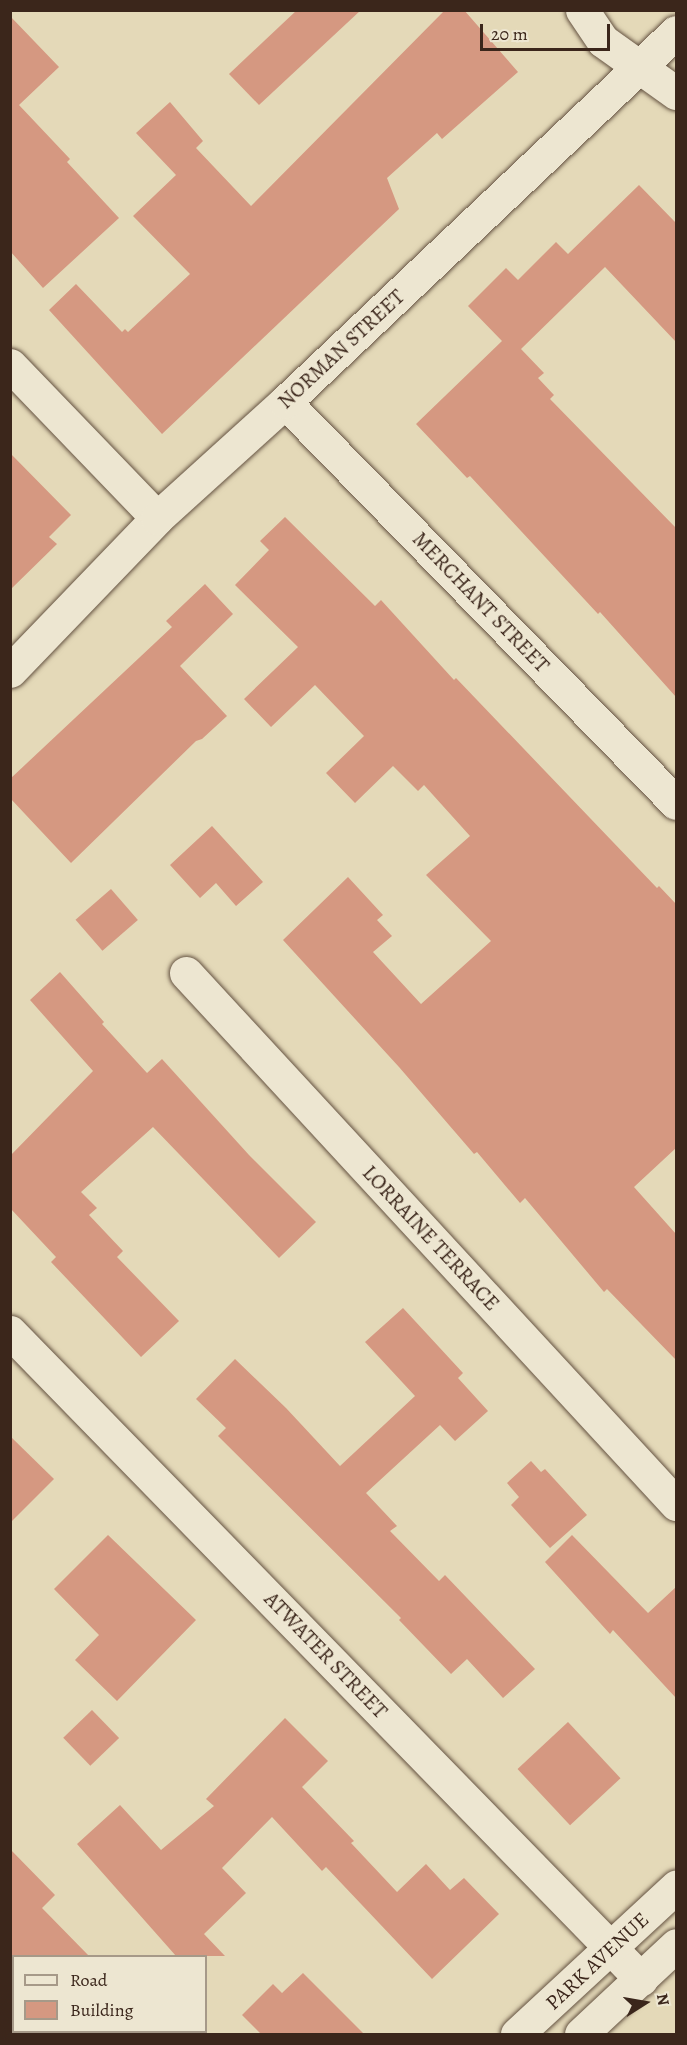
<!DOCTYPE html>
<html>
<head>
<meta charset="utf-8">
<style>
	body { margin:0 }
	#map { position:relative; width:687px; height:2045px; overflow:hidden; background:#e4d9b8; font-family:Alegreya,serif }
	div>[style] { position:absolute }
	.building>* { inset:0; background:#d59881; transform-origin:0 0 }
	.roads { filter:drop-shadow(0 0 2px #655342) drop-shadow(0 0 2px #655342) }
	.minor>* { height:33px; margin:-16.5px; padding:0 16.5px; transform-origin:16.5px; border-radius:16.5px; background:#ede6d1 }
	.secondary>* { height:33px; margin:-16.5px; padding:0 16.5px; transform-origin:16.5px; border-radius:16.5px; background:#ede6d1 }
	span { translate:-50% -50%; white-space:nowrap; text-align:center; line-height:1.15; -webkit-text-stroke:4.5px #ede6d1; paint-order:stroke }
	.street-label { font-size:21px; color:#3b261b }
	.frame { position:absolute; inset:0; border:12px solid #3b261b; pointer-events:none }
	.legend { position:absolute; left:12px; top:1955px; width:195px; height:78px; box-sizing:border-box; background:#ede6d1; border:2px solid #a69988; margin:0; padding:8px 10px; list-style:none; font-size:18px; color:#3b261b }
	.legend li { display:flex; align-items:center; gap:12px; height:30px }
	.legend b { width:30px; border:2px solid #a69988 }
	.north { position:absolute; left:615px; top:1973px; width:60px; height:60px; -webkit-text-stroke:4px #ede6d1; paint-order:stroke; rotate:79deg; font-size:16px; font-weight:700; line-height:24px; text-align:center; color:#3b261b }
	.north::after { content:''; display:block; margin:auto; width:21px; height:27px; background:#3b261b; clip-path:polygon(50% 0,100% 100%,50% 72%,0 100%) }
	.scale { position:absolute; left:480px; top:24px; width:130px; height:27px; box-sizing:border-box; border:3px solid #3b261b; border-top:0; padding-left:8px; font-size:18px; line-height:21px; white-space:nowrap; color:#3b261b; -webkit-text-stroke:4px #ede6d1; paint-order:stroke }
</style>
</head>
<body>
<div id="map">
	<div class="building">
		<i style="clip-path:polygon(297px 10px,361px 10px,259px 105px,229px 74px)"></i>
		<i style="clip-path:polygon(445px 10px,464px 10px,518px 72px,442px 139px,437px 133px,387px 178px,399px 209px,162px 434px,49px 310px,76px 284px,122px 332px,125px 329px,128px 332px,190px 274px,133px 216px,176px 175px,136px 133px,170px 102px,203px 141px,196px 148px,251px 206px)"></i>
		<i style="clip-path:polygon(10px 16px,59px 67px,19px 105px,70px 159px,67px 162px,119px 218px,43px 288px,10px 251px)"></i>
		<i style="clip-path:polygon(639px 185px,676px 223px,676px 342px,605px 267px,521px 349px,544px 373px,538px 378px,554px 395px,550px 399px,676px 528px,676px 697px,600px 612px,598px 614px,470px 476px,467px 478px,416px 424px,502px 341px,468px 306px,506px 268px,518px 280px,556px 242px,568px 254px)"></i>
		<i style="clip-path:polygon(10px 453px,71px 515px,49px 537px,57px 544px,10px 590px)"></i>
		<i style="clip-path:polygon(285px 517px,375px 606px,381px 600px,454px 680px,456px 678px,657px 888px,659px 886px,676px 904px,676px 1148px,634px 1187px,676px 1234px,676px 1360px,607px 1289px,604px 1292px,525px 1198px,520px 1203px,477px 1152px,474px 1154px,399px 1067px,283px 940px,348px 877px,383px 915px,377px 920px,392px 936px,373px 952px,421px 1004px,491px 941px,426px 875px,470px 836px,424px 785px,418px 791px,393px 766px,355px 803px,326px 773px,364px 736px,315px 685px,271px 727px,244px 699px,298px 647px,235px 585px,269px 550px,260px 541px)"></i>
		<i style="clip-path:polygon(205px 584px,233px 614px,180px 666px,227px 716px,202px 739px,196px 741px,71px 863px,10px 798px,10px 779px,172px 627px,166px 621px)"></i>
		<i style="clip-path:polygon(212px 826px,263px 882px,236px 906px,216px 883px,200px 898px,170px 865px)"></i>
		<i style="left:111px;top:889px;width:41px;height:47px;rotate:49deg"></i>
		<i style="clip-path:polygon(60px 972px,104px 1022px,102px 1024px,147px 1073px,162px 1059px,249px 1155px,316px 1222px,279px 1258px,153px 1127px,81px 1192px,97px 1208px,89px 1215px,123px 1251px,117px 1257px,179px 1321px,141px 1357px,51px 1262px,56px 1257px,10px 1208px,10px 1156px,93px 1071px,30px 1000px)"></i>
		<i style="clip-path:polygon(403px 1308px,463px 1373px,458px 1378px,488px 1411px,455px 1441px,440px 1425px,366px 1493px,397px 1526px,390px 1531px,439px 1581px,445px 1575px,535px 1669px,503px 1698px,467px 1659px,451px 1674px,399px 1620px,401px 1618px,218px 1436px,226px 1428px,196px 1399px,235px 1359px,286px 1408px,340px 1466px,415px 1396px,365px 1342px)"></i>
		<i style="clip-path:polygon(10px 1436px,54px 1479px,10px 1523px)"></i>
		<i style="clip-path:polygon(531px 1461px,541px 1472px,545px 1469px,587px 1515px,550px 1548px,511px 1505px,519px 1497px,507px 1483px)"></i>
		<i style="clip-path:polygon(108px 1535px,196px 1620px,117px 1701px,75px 1660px,99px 1635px,54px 1589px)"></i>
		<i style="clip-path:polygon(572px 1535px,648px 1613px,676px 1587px,676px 1698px,613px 1630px,610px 1634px,545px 1562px)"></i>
		<i style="left:92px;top:1710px;width:39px;height:40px;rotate:46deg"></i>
		<i style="clip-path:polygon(285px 1718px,328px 1761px,302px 1787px,354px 1841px,351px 1843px,397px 1892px,426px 1864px,450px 1890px,464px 1878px,499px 1914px,432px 1979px,326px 1867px,322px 1871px,272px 1817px,222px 1868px,246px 1893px,204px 1934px,225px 1956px,176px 1956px,77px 1844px,120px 1805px,161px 1850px,214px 1806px,206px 1799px)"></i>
		<i style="left:568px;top:1722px;width:77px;height:69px;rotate:47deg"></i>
		<i style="clip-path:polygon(10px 1849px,55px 1895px,42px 1908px,89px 1956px,10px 1956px)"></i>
		<i style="clip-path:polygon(303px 1973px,364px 2034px,261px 2034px,242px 2015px,273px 1984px,282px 1993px)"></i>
	</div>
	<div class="roads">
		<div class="minor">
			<i style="left:582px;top:10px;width:37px;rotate:56deg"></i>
			<i style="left:603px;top:41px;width:90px;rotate:35.5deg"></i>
			<i style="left:10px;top:365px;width:212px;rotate:46.1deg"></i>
			<i style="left:285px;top:402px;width:560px;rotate:45.72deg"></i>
			<i style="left:10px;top:671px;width:212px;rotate:-46.1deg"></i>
			<i style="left:157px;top:518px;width:173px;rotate:-42.2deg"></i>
			<i style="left:285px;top:402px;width:538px;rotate:-43.42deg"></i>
			<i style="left:186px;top:973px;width:723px;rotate:47.3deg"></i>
			<i style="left:10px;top:1332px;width:904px;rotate:45.72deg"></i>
		</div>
		<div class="secondary">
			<i style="left:517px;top:2034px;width:217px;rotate:-42.8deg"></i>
			<i style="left:581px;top:2034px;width:130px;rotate:-43.1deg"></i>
		</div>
	</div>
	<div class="street-label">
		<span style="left:341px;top:349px;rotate:-43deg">NORMAN STREET</span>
		<span style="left:481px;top:602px;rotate:46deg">MERCHANT STREET</span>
		<span style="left:431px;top:1238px;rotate:47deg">LORRAINE TERRACE</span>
		<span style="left:326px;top:1655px;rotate:46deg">ATWATER STREET</span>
		<span style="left:597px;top:1961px;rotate:-43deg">PARK AVENUE</span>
	</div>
	<div class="frame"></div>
	<ul class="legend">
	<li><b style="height:8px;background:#ede6d1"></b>Road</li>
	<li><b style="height:16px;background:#d59881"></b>Building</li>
	</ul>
	<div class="north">N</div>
	<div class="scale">20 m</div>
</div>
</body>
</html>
